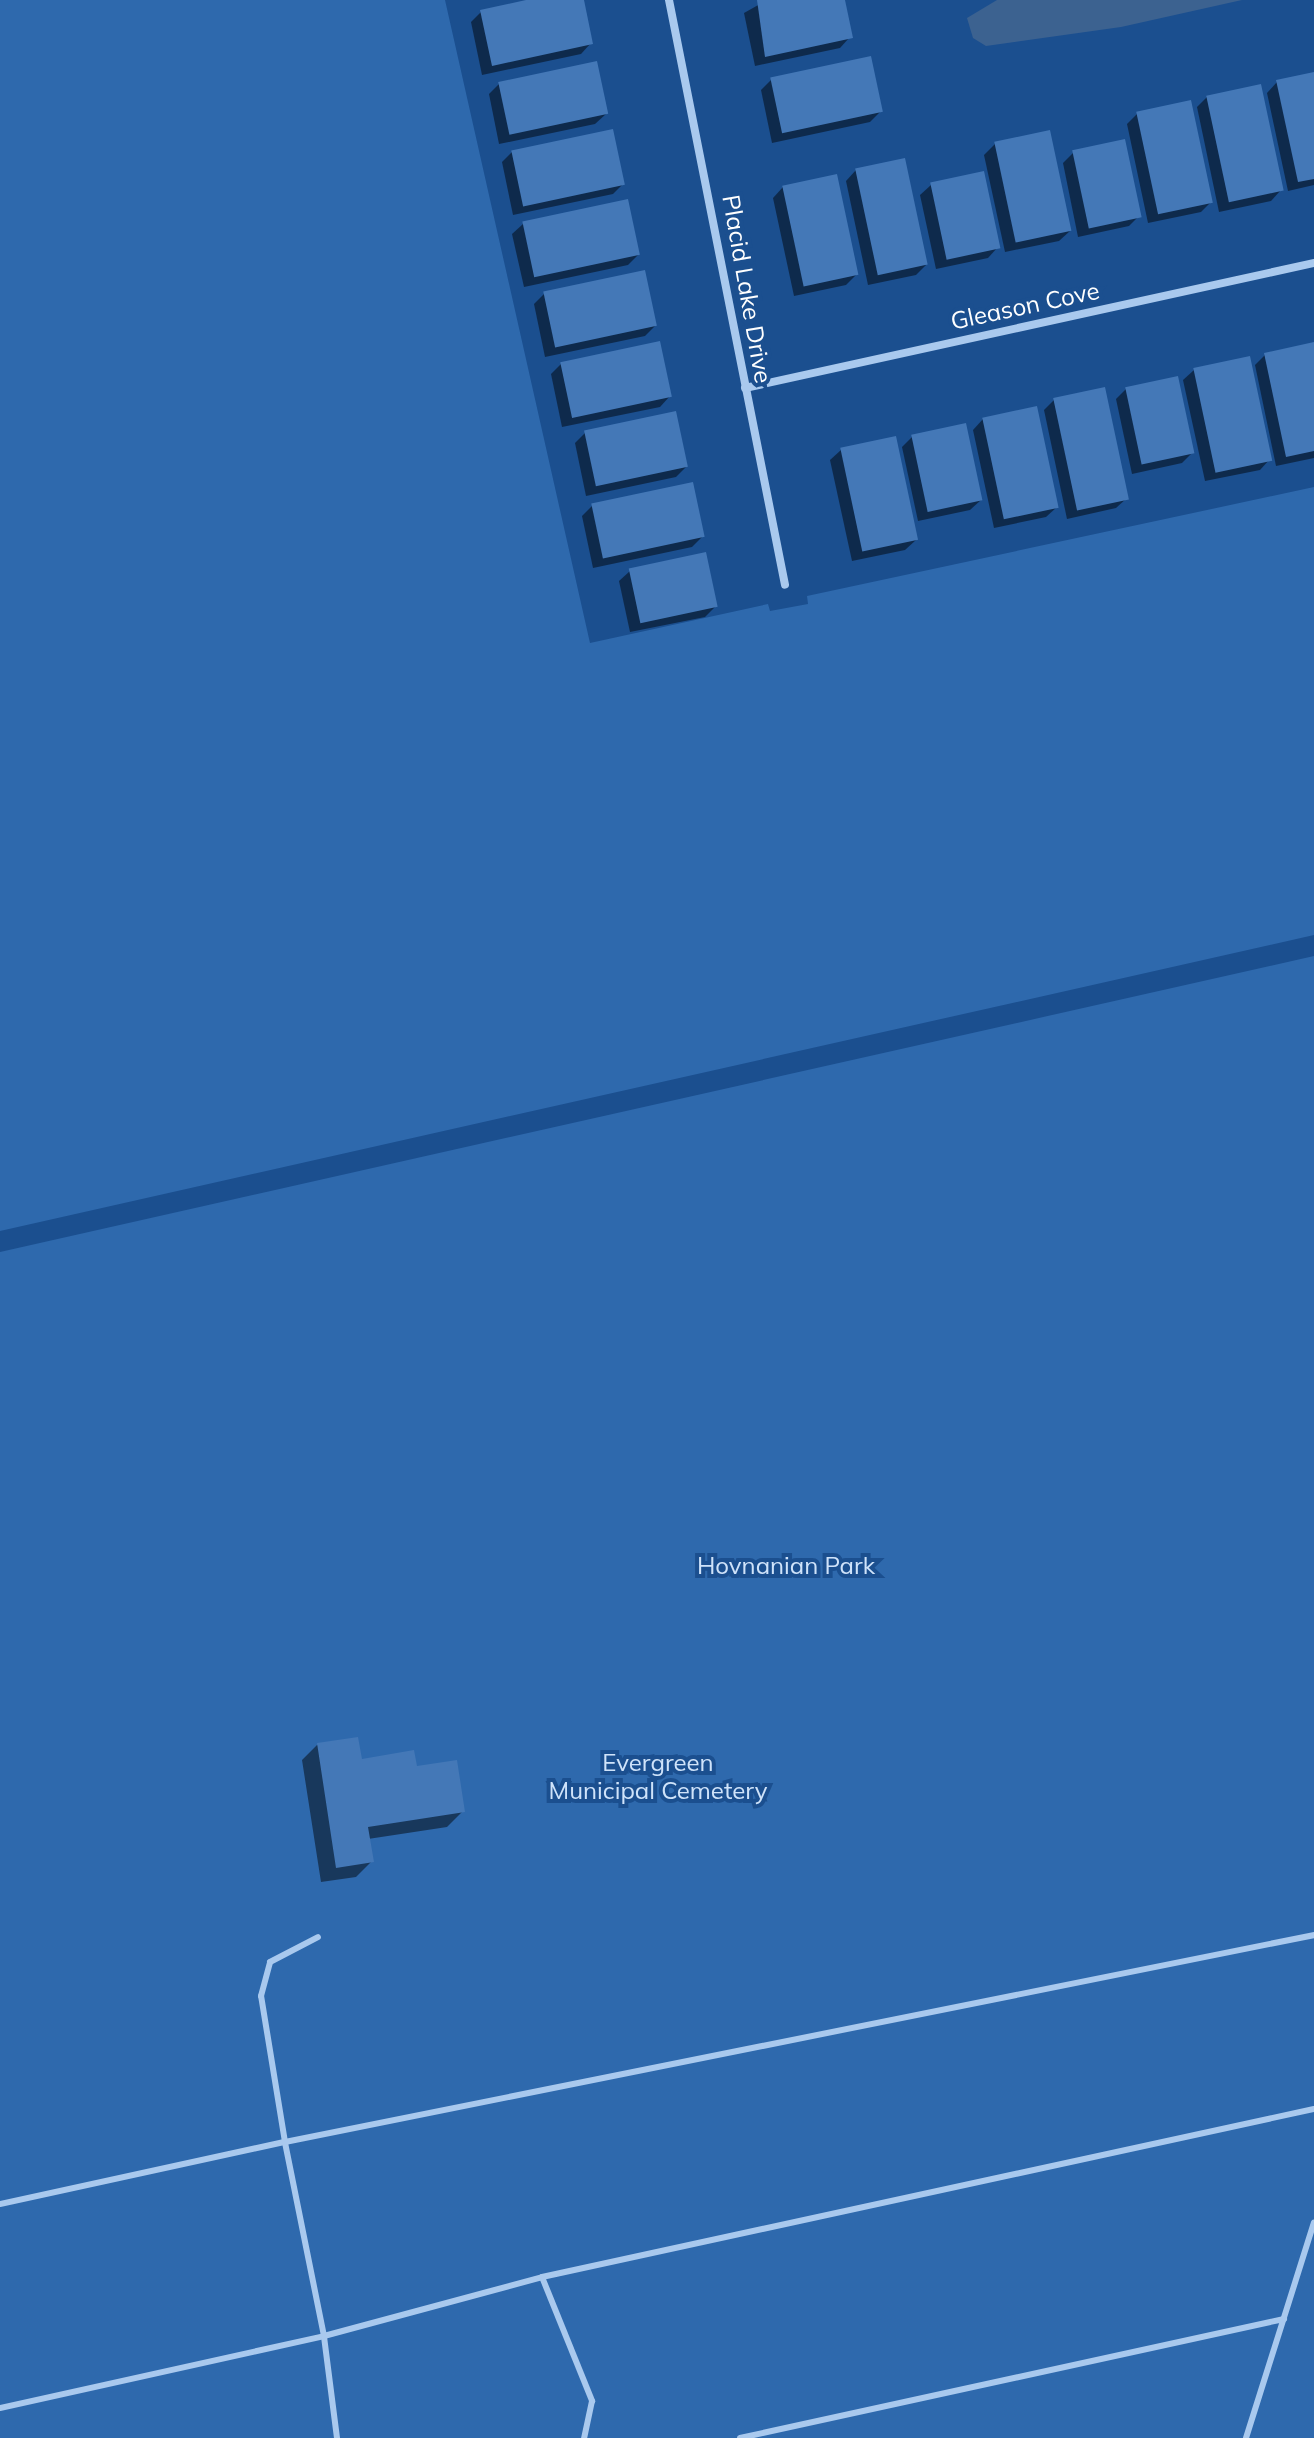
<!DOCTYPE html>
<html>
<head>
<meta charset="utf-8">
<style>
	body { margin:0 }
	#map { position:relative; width:1314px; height:2438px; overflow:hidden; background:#1b4f8f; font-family:Mulish,sans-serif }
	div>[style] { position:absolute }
	.green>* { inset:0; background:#2e69ad }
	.water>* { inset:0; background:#3c6290 }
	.shadow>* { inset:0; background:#0007 }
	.building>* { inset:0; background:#4478b7; transform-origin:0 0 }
	.service>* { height:6px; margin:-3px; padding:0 3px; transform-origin:3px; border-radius:3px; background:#a9c9ee }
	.minor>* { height:8px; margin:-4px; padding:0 4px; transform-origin:4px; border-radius:4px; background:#a9c9ee }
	span { translate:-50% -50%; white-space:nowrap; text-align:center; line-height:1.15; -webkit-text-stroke:8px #1b4f8f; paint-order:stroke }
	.street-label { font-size:24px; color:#fff }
	.park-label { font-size:24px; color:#cfe3fa }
</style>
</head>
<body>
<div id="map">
	<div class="green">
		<i style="clip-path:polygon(0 0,445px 0,590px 643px,768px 604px,770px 611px,808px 604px,807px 596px,1314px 487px,1314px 935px,0 1231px)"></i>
		<i style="clip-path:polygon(1314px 956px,1314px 2438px,0 2438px,0 1252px)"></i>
	</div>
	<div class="water">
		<i style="clip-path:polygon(997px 0,1242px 0,1121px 27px,986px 46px,973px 38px,967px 18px)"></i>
	</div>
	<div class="shadow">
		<i style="clip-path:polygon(536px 0,582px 0,591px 43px,581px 54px,482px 75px,471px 22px,481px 12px)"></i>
		<i style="clip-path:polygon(767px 0,842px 0,850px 37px,840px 48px,755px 66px,744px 13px)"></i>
		<i style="clip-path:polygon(1314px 74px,1314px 185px,1288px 191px,1267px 93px,1277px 82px)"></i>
		<i style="clip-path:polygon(771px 80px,880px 112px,870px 122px,772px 143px,761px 90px)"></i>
		<i style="clip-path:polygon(499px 84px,606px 114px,595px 124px,499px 144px,489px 94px)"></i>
		<i style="clip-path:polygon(1207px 97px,1281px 190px,1271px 201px,1219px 212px,1197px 107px)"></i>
		<i style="clip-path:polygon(1137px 114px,1211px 202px,1201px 212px,1148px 223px,1127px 124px)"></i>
		<i style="clip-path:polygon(995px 144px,1070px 231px,1059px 241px,1005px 252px,984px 155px)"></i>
		<i style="clip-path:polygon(512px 152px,623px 184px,613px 194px,513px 215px,502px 162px)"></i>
		<i style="clip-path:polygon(1073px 153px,1139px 216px,1129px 226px,1078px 237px,1063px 163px)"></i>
		<i style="clip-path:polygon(856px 170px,926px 265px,916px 275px,868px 285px,846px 181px)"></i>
		<i style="clip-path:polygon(931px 185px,998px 247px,988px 258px,936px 269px,920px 195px)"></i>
		<i style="clip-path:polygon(783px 187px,856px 275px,846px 285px,794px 296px,773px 198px)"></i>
		<i style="clip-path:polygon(523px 224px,638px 255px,628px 265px,524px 287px,512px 234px)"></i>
		<i style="clip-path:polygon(544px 294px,655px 326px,645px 336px,545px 357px,534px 304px)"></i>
		<i style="clip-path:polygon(1314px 345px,1314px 458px,1276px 466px,1255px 365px,1265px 355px)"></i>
		<i style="clip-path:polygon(561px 364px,670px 396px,660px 407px,562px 427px,551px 374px)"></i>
		<i style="clip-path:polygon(1194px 370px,1270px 459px,1260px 470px,1205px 481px,1183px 380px)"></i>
		<i style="clip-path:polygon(1126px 389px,1193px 452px,1182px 463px,1132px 474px,1116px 399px)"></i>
		<i style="clip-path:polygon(1054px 400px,1127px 498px,1116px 508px,1067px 519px,1044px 410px)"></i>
		<i style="clip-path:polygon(983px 419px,1057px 507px,1046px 517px,994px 528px,973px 430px)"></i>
		<i style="clip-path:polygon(585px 433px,686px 467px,676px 477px,586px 496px,575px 443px)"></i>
		<i style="clip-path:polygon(912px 437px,981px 500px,970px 510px,918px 521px,902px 447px)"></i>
		<i style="clip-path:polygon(841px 450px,916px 540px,905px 550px,852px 561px,830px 460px)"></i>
		<i style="clip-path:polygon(592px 506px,703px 536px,692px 547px,593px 568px,582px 516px)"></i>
		<i style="clip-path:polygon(630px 571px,716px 606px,705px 617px,630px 632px,619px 581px)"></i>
		<i style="clip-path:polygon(317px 1745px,360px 1761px,415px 1768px,463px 1811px,447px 1827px,368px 1839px,372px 1861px,356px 1877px,321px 1882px,302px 1760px)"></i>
	</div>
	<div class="building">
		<i style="clip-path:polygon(526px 0,584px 0,593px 44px,492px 66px,480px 10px)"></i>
		<i style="clip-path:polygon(757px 0,845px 0,853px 38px,765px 57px)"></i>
		<i style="left:871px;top:56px;width:57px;height:103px;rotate:78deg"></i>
		<i style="left:597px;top:61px;width:54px;height:101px;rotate:78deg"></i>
		<i style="clip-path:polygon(1314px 72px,1314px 179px,1298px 182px,1276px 80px)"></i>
		<i style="left:1261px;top:84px;width:109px;height:56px;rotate:78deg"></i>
		<i style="left:1191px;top:100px;width:105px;height:56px;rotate:78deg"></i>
		<i style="left:613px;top:129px;width:57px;height:104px;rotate:78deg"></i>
		<i style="left:1050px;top:130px;width:103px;height:57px;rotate:78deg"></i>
		<i style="left:1125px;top:139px;width:80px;height:54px;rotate:78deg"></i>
		<i style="left:905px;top:158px;width:109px;height:51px;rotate:78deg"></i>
		<i style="left:984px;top:171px;width:79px;height:55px;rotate:78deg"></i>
		<i style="left:837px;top:174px;width:103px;height:56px;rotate:78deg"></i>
		<i style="left:628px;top:199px;width:57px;height:108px;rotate:78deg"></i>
		<i style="left:645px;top:270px;width:57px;height:104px;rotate:78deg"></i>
		<i style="left:660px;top:341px;width:57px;height:102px;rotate:78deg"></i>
		<i style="clip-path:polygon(1314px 342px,1314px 451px,1286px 457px,1264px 353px)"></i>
		<i style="left:1250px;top:356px;width:107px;height:58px;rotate:78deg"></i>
		<i style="left:1178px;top:376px;width:79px;height:54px;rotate:78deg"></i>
		<i style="left:1105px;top:387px;width:115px;height:53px;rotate:78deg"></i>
		<i style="left:1037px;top:406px;width:104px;height:56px;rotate:78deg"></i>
		<i style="left:676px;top:411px;width:57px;height:94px;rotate:78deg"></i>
		<i style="left:966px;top:423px;width:79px;height:56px;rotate:78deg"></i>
		<i style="left:896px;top:436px;width:106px;height:57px;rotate:78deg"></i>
		<i style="left:693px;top:482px;width:56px;height:104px;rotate:78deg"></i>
		<i style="left:706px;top:552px;width:56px;height:79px;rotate:78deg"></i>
		<i style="clip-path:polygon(358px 1737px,362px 1759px,414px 1750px,417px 1766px,457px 1760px,465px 1812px,368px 1827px,374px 1862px,336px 1868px,317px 1743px)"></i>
	</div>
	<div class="service">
		<i style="left:0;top:2204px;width:292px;rotate:-12.3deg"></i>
		<i style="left:285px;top:2142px;width:148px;rotate:-99.3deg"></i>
		<i style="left:261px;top:1996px;width:35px;rotate:-75deg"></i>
		<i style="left:270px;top:1962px;width:54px;rotate:-27.5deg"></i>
		<i style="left:542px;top:2277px;width:790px;rotate:-12.28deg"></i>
		<i style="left:0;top:2408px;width:332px;rotate:-12.5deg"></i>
		<i style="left:324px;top:2336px;width:226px;rotate:-15.1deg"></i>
		<i style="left:542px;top:2277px;width:134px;rotate:68deg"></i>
		<i style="left:592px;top:2401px;width:38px;rotate:102deg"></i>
		<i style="left:337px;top:2438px;width:103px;rotate:-97.3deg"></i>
		<i style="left:324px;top:2336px;width:198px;rotate:-101.4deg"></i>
		<i style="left:285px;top:2142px;width:1050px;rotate:-11.37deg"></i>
		<i style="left:740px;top:2438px;width:557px;rotate:-12.34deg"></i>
		<i style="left:1246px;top:2438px;width:226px;rotate:-72.5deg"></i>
	</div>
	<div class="minor">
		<i style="left:669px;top:0;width:596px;rotate:78.78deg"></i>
		<i style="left:745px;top:388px;width:583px;rotate:-12.39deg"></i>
	</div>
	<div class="street-label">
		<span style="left:747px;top:289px;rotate:80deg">Placid Lake Drive</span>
		<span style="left:1025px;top:306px;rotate:-12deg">Gleason Cove</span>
	</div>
	<div class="park-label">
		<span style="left:786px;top:1566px">Hovnanian Park</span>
		<span style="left:658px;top:1777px">Evergreen<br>Municipal Cemetery</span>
	</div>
</div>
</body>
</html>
